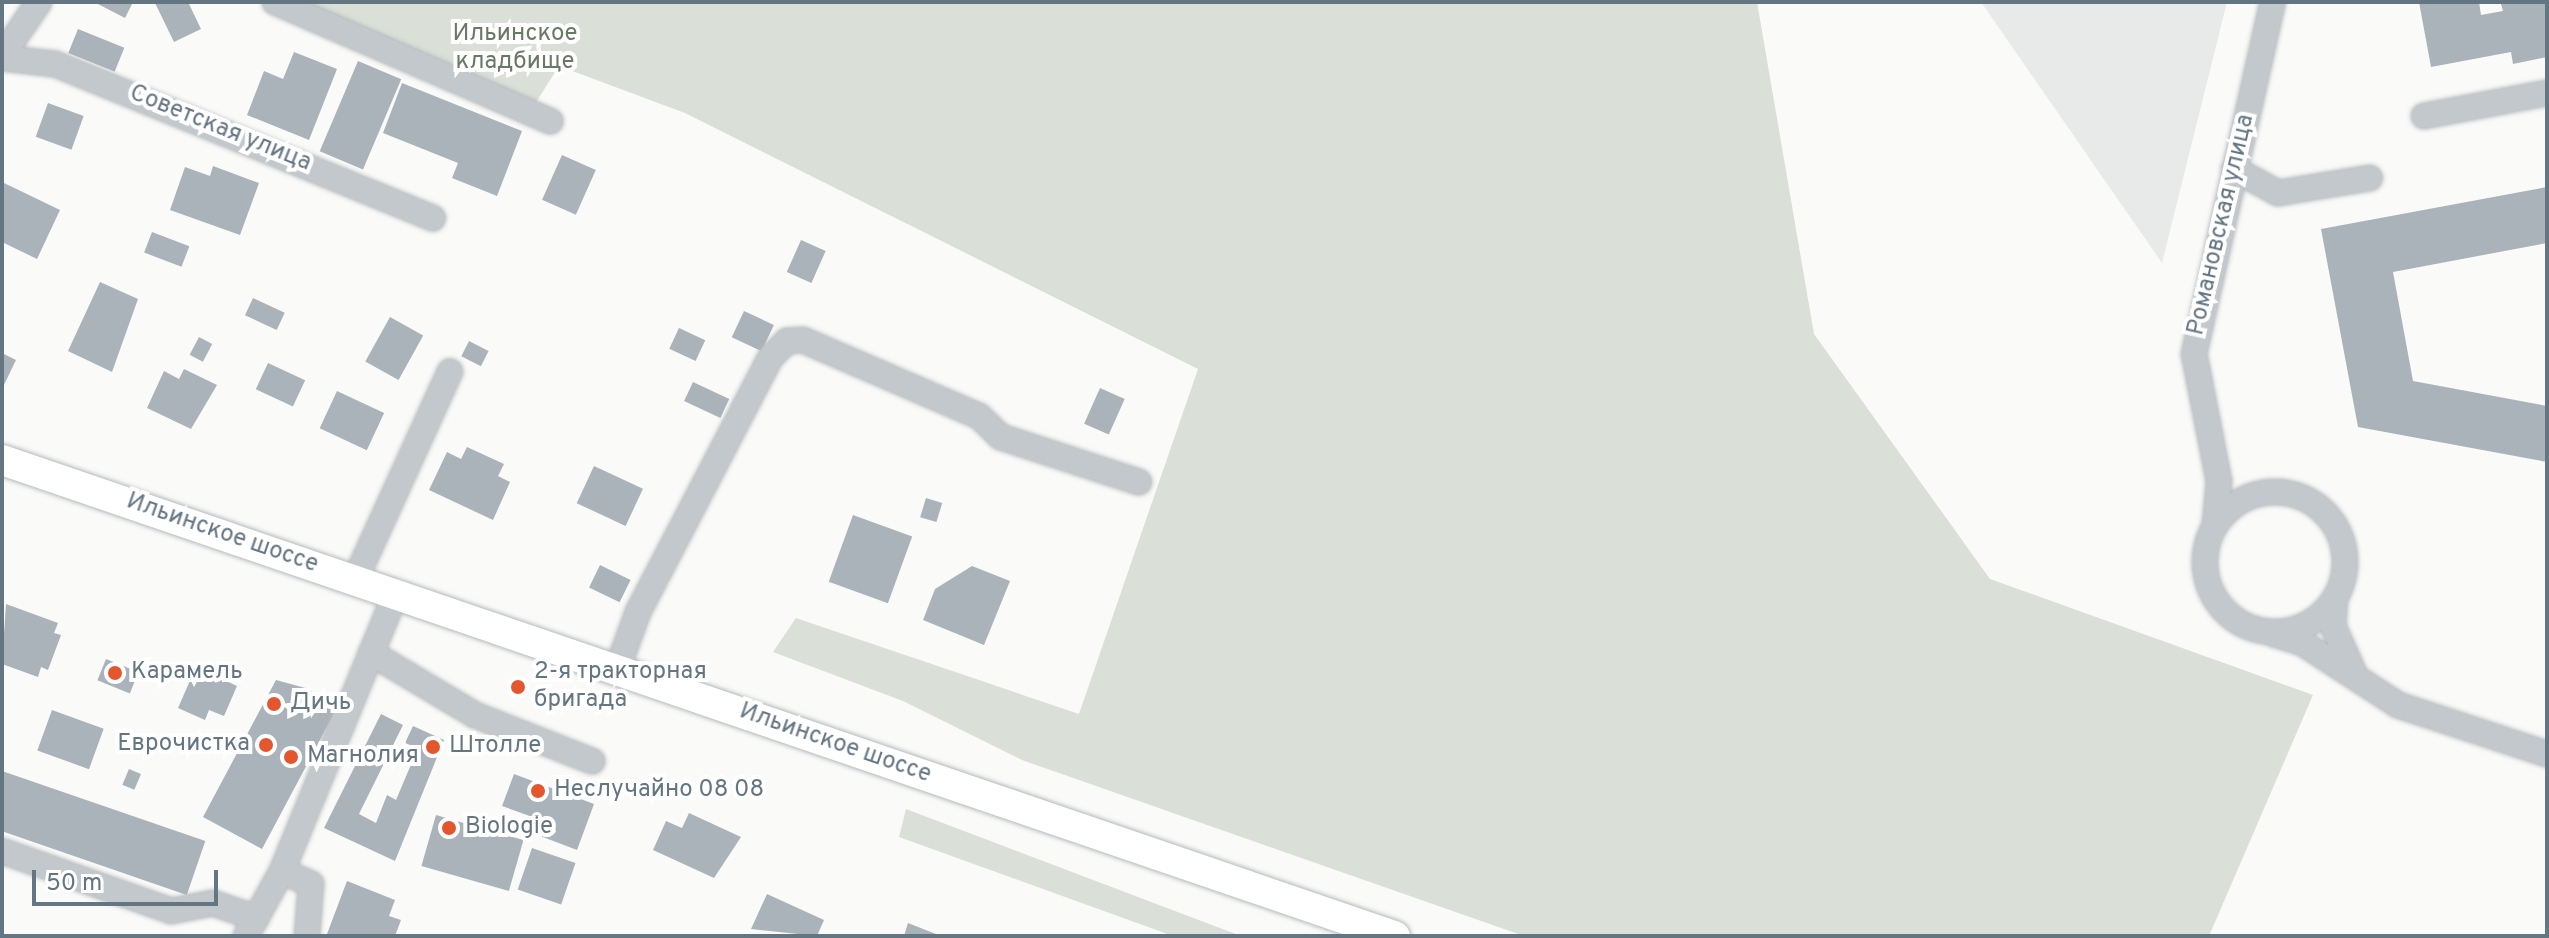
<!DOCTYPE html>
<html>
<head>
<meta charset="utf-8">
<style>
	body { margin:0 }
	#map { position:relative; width:2549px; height:938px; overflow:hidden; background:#fafaf8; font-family:Overpass,sans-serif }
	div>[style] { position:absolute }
	.built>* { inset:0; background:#e8e9e9 }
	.green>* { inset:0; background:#dadfd7 }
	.building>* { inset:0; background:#aab3b9; transform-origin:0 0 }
	.roads { filter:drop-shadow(0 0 2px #b5babe) drop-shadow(0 0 2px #b5babe) }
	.minor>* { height:24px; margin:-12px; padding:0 12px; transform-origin:12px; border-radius:12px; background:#c3c8cc }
	.minor>.ring { margin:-12px; padding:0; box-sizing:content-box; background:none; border:24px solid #c3c8cc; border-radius:50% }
	.major>* { height:30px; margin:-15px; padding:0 15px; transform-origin:15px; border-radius:15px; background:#fff }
	.dots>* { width:22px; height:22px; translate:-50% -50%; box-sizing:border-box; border:4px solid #fff; border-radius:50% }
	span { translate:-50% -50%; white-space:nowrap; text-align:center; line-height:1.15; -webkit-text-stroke:8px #fff; paint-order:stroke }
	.park-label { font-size:24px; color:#687a64 }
	.street-label { font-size:24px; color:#657683 }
	.poi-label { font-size:24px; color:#657683 }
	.left { translate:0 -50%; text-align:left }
	.right { translate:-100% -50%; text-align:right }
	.frame { position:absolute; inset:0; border:4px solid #657683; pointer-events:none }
	.scale { position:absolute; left:32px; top:870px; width:186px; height:36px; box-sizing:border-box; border:4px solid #657683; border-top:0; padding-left:10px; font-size:24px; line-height:28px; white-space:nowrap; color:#657683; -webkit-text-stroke:6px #fff; paint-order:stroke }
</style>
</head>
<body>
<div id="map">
	<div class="built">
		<i style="clip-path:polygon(1981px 2px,2227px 2px,2162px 263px)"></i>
	</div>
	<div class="green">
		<i style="clip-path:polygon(303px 2px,1757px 2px,1814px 334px,1990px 579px,2313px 695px,2209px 936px,1524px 936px,1022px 760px,903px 701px,773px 652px,796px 618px,1079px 714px,1198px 369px,685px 113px,559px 66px,533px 107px)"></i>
		<i style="clip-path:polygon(906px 809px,1241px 936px,1173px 936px,899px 837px)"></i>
	</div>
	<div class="building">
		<i style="clip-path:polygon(94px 2px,133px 2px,125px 18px)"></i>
		<i style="clip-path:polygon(188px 2px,201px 29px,174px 42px,155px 3px)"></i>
		<i style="clip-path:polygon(2419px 2px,2479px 2px,2481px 15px,2503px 11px,2501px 4px,2547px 2px,2547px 57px,2513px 64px,2511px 52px,2431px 67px)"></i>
		<i style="left:78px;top:29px;width:50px;height:26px;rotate:22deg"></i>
		<i style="clip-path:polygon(294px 52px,337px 69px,309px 140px,247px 115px,264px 71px,283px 79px)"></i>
		<i style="left:358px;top:61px;width:47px;height:98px;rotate:23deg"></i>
		<i style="clip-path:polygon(402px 83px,522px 131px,497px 196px,452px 178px,458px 163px,383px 133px)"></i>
		<i style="left:48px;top:103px;width:38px;height:36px;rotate:20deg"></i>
		<i style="left:562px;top:155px;width:37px;height:49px;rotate:24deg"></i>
		<i style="clip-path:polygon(213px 166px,259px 183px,240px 235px,170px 210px,185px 167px,210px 176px)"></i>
		<i style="clip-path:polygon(2px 182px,60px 210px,37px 259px,2px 242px)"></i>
		<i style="clip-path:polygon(2547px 187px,2547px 243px,2393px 272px,2413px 381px,2547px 406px,2547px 462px,2358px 427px,2321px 229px)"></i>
		<i style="left:152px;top:232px;width:40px;height:22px;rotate:21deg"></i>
		<i style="left:801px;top:240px;width:27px;height:35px;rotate:24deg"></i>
		<i style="clip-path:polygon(100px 282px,138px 299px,112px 372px,68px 351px)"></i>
		<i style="left:253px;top:298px;width:35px;height:19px;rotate:25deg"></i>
		<i style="left:744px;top:311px;width:33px;height:29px;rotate:25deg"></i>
		<i style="left:390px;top:317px;width:38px;height:51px;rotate:29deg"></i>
		<i style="left:679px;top:328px;width:29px;height:23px;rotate:25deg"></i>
		<i style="left:199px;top:337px;width:15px;height:20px;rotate:28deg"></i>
		<i style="left:469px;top:341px;width:22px;height:17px;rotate:27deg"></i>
		<i style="clip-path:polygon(2px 353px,16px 360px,2px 389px)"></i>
		<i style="left:268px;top:363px;width:41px;height:29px;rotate:25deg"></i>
		<i style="clip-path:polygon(184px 369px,217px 385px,191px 429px,147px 408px,164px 371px,179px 379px)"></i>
		<i style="left:693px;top:382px;width:40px;height:21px;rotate:25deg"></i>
		<i style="left:1100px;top:388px;width:27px;height:39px;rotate:24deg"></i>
		<i style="left:337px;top:391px;width:52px;height:41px;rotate:25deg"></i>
		<i style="clip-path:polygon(467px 447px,504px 464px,498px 476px,510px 482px,493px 520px,429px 490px,447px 452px,461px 459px)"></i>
		<i style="left:594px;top:466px;width:54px;height:41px;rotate:25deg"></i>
		<i style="left:926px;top:498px;width:17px;height:20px;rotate:17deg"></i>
		<i style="left:853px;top:515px;width:63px;height:71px;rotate:20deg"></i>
		<i style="left:600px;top:565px;width:34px;height:25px;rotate:26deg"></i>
		<i style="clip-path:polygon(972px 566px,1010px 581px,984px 645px,923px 620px,935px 589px)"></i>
		<i style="clip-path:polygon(6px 604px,58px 623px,54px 633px,61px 635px,48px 670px,41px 667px,38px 677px,2px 664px)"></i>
		<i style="left:106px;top:659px;width:35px;height:23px;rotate:22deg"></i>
		<i style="clip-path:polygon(196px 667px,237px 686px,224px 716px,209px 710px,205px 720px,178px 708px)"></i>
		<i style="clip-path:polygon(276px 680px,309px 689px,335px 712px,262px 849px,203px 817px)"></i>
		<i style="left:52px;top:710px;width:55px;height:43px;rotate:20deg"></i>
		<i style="clip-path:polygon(381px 714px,403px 725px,359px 814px,376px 823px,387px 795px,396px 800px,418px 748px,405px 743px,413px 726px,444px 740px,395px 861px,324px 828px)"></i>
		<i style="left:129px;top:769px;width:13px;height:17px;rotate:23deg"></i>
		<i style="left:2px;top:771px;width:215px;height:57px;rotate:19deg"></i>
		<i style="clip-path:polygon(514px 774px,594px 804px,577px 850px,535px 834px,541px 820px,502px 806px)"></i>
		<i style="clip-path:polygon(689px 813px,741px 837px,714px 878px,653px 850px,666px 821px,682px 828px)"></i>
		<i style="left:436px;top:815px;width:91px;height:53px;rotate:16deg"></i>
		<i style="left:532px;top:848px;width:46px;height:44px;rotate:19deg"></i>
		<i style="clip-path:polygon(347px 881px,395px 900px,389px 916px,401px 920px,395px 936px,327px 934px)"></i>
		<i style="clip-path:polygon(767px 894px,824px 920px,817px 936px,751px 929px)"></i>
		<i style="clip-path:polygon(908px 923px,941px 936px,904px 936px)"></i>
	</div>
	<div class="roads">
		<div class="minor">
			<i style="left:275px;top:2px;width:300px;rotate:23.4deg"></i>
			<i style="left:2px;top:56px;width:65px;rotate:-55.6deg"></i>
			<i style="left:2px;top:58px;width:53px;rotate:6.5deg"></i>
			<i style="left:55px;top:64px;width:408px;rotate:22.2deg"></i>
			<i style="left:2424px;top:116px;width:125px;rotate:-10.6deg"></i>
			<i style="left:2234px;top:169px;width:50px;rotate:28.6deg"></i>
			<i style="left:2278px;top:193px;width:93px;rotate:-9.3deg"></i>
			<i class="ring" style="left:2205px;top:492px;width:116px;height:116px"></i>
			<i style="left:2215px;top:525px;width:44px;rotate:-84.8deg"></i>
			<i style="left:2219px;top:481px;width:129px;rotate:-101.1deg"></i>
			<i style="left:2194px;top:354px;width:361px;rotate:-77.4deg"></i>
			<i style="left:355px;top:580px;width:229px;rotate:-65.5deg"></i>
			<i style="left:2335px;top:598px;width:28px;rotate:94deg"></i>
			<i style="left:2333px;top:626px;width:51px;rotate:65.9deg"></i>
			<i style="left:2274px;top:634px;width:28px;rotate:17deg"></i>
			<i style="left:2301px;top:642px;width:116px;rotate:33deg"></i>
			<i style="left:2398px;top:705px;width:157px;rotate:18.2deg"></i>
			<i style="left:371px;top:653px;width:121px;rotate:30.8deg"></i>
			<i style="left:475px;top:715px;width:126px;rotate:21.5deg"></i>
			<i style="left:617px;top:670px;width:62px;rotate:-70.1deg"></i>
			<i style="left:638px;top:612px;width:288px;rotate:-62.5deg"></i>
			<i style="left:771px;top:357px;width:23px;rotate:-45deg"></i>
			<i style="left:787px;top:341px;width:16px;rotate:-4deg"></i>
			<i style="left:803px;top:340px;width:192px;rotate:23.4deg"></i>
			<i style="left:979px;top:416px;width:30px;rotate:44deg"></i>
			<i style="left:1001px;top:437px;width:145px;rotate:18.1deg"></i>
			<i style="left:2px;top:851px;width:179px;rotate:19.5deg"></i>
			<i style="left:171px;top:911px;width:43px;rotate:-10.8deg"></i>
			<i style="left:213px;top:903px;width:46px;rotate:19.2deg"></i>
			<i style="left:282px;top:871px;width:32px;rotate:24deg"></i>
			<i style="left:311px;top:884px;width:52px;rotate:94.4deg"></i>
			<i style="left:246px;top:936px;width:74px;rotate:-61deg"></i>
			<i style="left:282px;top:871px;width:300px;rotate:-67.7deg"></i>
		</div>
		<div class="major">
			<i style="left:2px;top:460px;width:1472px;rotate:18.87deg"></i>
		</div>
	</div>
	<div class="dots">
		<i style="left:115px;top:673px;background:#e4572e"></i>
		<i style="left:518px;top:687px;background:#e4572e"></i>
		<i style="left:274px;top:704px;background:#e4572e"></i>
		<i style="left:266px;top:745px;background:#e4572e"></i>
		<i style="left:433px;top:747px;background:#e4572e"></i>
		<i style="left:291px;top:757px;background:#e4572e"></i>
		<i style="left:538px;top:791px;background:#e4572e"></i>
		<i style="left:449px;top:828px;background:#e4572e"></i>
	</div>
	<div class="park-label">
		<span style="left:515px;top:49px">Ильинское<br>кладбище</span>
	</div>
	<div class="street-label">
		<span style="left:220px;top:129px;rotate:22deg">Советская улица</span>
		<span style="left:2222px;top:225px;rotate:-77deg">Романовская улица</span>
		<span style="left:222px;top:534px;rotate:19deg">Ильинское шоссе</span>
		<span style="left:835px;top:744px;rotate:19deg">Ильинское шоссе</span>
	</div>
	<div class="poi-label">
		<span class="left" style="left:131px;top:673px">Карамель</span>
		<span class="left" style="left:534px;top:687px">2-я тракторная<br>бригада</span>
		<span class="left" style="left:290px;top:704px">Дичь</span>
		<span class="right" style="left:250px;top:745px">Еврочистка</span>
		<span class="left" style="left:449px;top:747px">Штолле</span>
		<span class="left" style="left:307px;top:757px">Магнолия</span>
		<span class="left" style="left:554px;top:791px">Неслучайно 08 08</span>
		<span class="left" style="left:465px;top:828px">Biologie</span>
	</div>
	<div class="frame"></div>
	<div class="scale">50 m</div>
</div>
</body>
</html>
